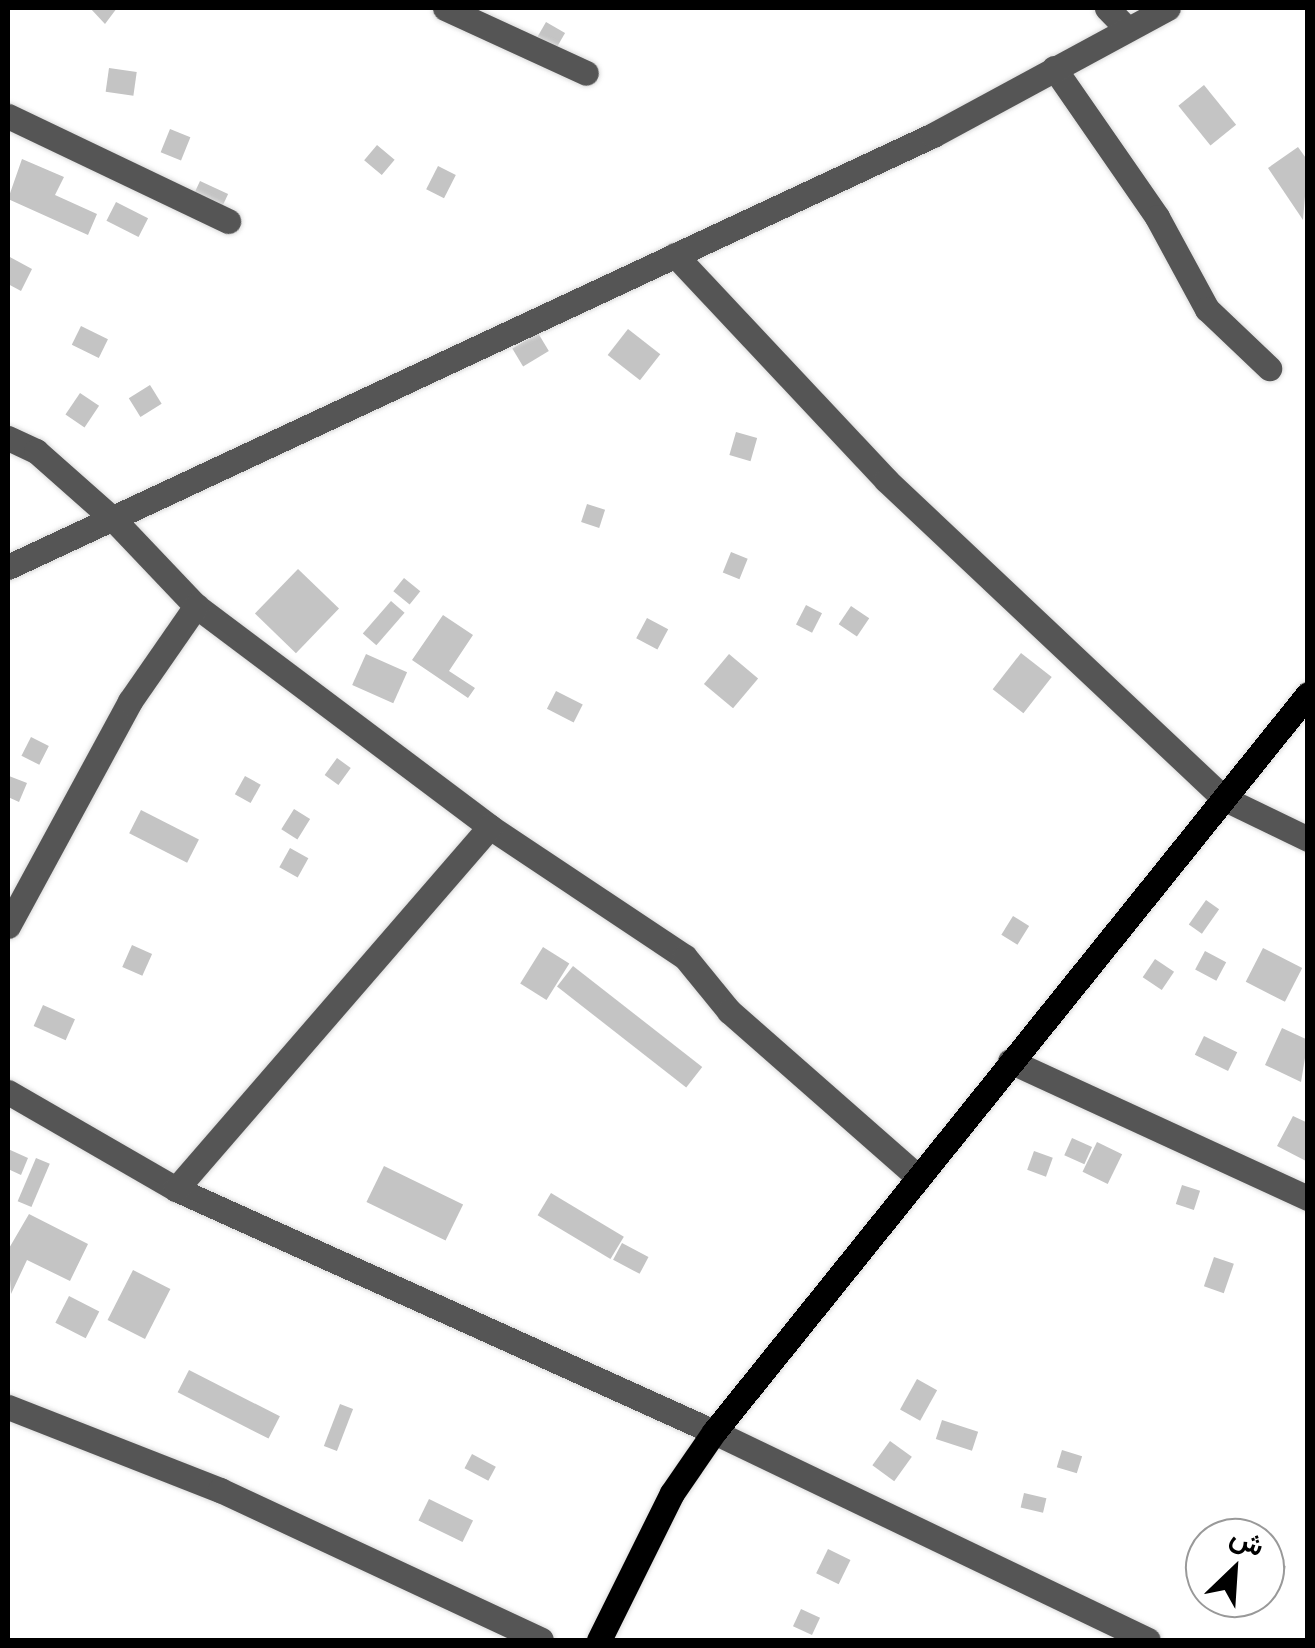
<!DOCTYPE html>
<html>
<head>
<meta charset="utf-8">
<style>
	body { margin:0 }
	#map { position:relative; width:1315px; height:1648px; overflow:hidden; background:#fff; font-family:"Alegreya Sans",Vazirmatn,sans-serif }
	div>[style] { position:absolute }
	.building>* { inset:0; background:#c4c4c4; transform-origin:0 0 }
	.roads { filter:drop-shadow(0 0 2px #dbdbdb) drop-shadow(0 0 2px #dbdbdb) }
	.minor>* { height:25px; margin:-12.5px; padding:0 12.5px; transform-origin:12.5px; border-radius:12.5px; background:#555 }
	.major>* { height:25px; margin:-12.5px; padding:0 12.5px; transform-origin:12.5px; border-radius:12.5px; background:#000 }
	span { translate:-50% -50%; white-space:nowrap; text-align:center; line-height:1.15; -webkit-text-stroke:10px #fff; paint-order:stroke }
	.frame { position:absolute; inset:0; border:10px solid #000; pointer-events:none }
	.north { position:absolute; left:1185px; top:1518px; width:100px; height:100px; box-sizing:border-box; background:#fff; border:2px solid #999; border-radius:50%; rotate:25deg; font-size:28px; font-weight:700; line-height:40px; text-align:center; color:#000 }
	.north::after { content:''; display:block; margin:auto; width:35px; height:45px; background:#000; clip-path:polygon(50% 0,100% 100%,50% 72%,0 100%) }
</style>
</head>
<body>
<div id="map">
	<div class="building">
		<i style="clip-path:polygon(90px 8px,117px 8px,105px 24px)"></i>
		<i style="left:546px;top:22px;width:22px;height:17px;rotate:30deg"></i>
		<i style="left:109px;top:68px;width:28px;height:24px;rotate:8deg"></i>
		<i style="left:1204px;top:85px;width:51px;height:33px;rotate:51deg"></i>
		<i style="left:170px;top:129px;width:22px;height:25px;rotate:22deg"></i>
		<i style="left:377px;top:145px;width:23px;height:20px;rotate:40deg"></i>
		<i style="clip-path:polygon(1298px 147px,1308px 161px,1303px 220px,1268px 168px)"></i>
		<i style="clip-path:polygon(22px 159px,64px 177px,55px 195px,97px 214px,88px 235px,8px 199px)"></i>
		<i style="left:438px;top:166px;width:20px;height:26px;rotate:27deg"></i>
		<i style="left:200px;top:181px;width:31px;height:19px;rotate:25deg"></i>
		<i style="left:116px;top:202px;width:36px;height:21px;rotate:27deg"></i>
		<i style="clip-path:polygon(8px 256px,32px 269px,21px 291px,8px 284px)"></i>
		<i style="left:81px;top:326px;width:30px;height:21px;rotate:26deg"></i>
		<i style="left:628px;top:329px;width:41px;height:33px;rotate:38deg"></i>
		<i style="left:538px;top:333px;width:21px;height:30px;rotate:59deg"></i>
		<i style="left:150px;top:385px;width:22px;height:25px;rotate:58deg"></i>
		<i style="left:80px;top:393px;width:23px;height:26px;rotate:34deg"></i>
		<i style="left:736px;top:432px;width:22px;height:24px;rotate:16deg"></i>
		<i style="left:587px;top:504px;width:19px;height:19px;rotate:18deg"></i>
		<i style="left:731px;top:552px;width:18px;height:22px;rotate:22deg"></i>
		<i style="left:298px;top:569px;width:57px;height:62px;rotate:44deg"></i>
		<i style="left:404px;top:578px;width:21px;height:17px;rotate:39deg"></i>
		<i style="left:391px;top:601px;width:18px;height:43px;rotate:41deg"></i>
		<i style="left:806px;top:605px;width:18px;height:22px;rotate:27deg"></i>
		<i style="left:851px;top:606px;width:22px;height:22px;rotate:34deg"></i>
		<i style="clip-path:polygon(443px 615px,473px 635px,449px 671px,475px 688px,468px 698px,412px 660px)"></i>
		<i style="left:647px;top:618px;width:24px;height:23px;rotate:28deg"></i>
		<i style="left:1021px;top:653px;width:39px;height:46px;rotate:38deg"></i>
		<i style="left:366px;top:654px;width:45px;height:34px;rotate:24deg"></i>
		<i style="left:729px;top:654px;width:38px;height:39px;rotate:40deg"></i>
		<i style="left:556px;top:691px;width:30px;height:20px;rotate:27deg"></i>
		<i style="left:31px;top:737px;width:20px;height:21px;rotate:27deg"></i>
		<i style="left:337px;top:758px;width:17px;height:21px;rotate:36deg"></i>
		<i style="clip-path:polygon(9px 776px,27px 783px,19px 802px,8px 797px)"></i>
		<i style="left:245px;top:776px;width:18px;height:21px;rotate:29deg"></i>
		<i style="left:294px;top:809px;width:19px;height:24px;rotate:32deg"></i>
		<i style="left:141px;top:810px;width:65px;height:26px;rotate:27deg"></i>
		<i style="left:290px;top:848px;width:21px;height:22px;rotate:29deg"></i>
		<i style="left:1206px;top:900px;width:16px;height:30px;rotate:35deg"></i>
		<i style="left:1013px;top:916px;width:19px;height:22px;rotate:32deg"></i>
		<i style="left:132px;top:945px;width:22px;height:24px;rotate:24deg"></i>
		<i style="left:543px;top:947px;width:31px;height:43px;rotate:32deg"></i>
		<i style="left:1263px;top:948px;width:44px;height:38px;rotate:27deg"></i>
		<i style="left:1205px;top:951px;width:24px;height:21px;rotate:28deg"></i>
		<i style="left:1155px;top:959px;width:23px;height:22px;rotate:34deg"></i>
		<i style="left:573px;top:966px;width:164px;height:26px;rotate:38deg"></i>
		<i style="left:43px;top:1005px;width:35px;height:23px;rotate:24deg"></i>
		<i style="clip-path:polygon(1282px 1028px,1308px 1040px,1301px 1082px,1265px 1065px)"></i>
		<i style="left:1204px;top:1036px;width:37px;height:21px;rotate:26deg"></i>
		<i style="clip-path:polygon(1293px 1116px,1308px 1123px,1306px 1161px,1277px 1146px)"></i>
		<i style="left:1072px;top:1138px;width:22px;height:19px;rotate:24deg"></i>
		<i style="left:1097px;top:1142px;width:28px;height:33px;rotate:26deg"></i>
		<i style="clip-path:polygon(8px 1149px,28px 1158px,21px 1175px,8px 1169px)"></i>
		<i style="left:1034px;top:1151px;width:20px;height:20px;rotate:20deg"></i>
		<i style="left:36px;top:1158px;width:15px;height:47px;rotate:23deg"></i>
		<i style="left:384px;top:1166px;width:88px;height:40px;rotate:26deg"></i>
		<i style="left:1182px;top:1185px;width:19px;height:20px;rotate:18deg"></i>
		<i style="left:551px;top:1193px;width:85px;height:26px;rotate:31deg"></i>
		<i style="clip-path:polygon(29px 1214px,88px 1244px,70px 1281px,27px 1260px,11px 1294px,8px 1250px)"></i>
		<i style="left:622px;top:1243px;width:30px;height:19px;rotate:28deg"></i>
		<i style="left:1214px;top:1257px;width:21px;height:31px;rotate:19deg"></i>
		<i style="left:133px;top:1270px;width:42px;height:56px;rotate:27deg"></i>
		<i style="left:69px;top:1296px;width:34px;height:30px;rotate:27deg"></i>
		<i style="left:189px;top:1370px;width:102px;height:25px;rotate:27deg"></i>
		<i style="left:917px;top:1379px;width:23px;height:35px;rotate:29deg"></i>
		<i style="left:340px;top:1404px;width:14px;height:45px;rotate:21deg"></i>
		<i style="left:942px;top:1420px;width:38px;height:20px;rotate:18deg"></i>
		<i style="left:890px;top:1441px;width:27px;height:30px;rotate:36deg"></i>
		<i style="left:1062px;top:1450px;width:21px;height:18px;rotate:17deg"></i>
		<i style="left:472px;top:1454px;width:27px;height:16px;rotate:28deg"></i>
		<i style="left:1024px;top:1493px;width:23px;height:15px;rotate:13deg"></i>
		<i style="left:429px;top:1499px;width:49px;height:24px;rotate:26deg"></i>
		<i style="clip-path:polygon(1223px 1520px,1238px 1528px,1232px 1538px,1213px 1538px)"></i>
		<i style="left:828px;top:1549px;width:25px;height:27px;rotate:26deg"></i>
		<i style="clip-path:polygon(1269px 1561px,1286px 1566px,1277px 1594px,1265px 1590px)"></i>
		<i style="left:801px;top:1609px;width:21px;height:19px;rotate:25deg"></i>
	</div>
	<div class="roads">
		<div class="minor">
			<i style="left:445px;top:8px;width:155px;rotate:24.7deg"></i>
			<i style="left:1107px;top:8px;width:29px;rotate:46deg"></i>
			<i style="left:1054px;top:68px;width:181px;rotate:55.3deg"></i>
			<i style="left:1157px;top:217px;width:105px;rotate:61.5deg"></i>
			<i style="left:1207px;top:309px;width:86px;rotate:43.6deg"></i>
			<i style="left:8px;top:116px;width:244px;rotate:25.5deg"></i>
			<i style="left:675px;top:255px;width:308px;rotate:46.8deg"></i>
			<i style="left:886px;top:480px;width:463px;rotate:43.3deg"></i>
			<i style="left:1223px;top:798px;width:94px;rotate:25.8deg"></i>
			<i style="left:8px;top:438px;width:31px;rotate:25deg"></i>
			<i style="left:36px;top:451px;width:106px;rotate:41.5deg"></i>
			<i style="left:115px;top:521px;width:117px;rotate:46.4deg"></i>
			<i style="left:196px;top:606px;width:368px;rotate:36.9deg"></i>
			<i style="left:490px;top:827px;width:234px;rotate:33.7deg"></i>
			<i style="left:685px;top:957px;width:70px;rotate:50.8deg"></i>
			<i style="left:729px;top:1011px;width:250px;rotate:41.3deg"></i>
			<i style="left:8px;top:567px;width:1021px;rotate:-25.03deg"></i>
			<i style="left:933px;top:135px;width:267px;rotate:-28.4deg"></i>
			<i style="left:8px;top:926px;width:256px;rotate:-61.5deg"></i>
			<i style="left:130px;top:701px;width:116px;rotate:-55.2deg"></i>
			<i style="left:1010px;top:1061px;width:328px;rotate:24.7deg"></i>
			<i style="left:8px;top:1092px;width:194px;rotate:30deg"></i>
			<i style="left:176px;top:1189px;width:590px;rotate:24.31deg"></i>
			<i style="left:714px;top:1432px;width:481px;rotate:25.6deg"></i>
			<i style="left:176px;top:1189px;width:479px;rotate:-49.1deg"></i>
			<i style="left:8px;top:1407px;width:228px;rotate:21.4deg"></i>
			<i style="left:220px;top:1490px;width:354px;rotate:25deg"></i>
		</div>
		<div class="major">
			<i style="left:599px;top:1640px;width:164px;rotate:-63.6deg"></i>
			<i style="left:672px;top:1493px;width:74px;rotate:-55.5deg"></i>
			<i style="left:714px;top:1432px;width:947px;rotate:-51.17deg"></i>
		</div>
	</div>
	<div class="frame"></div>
	<div class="north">ش</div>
</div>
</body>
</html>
